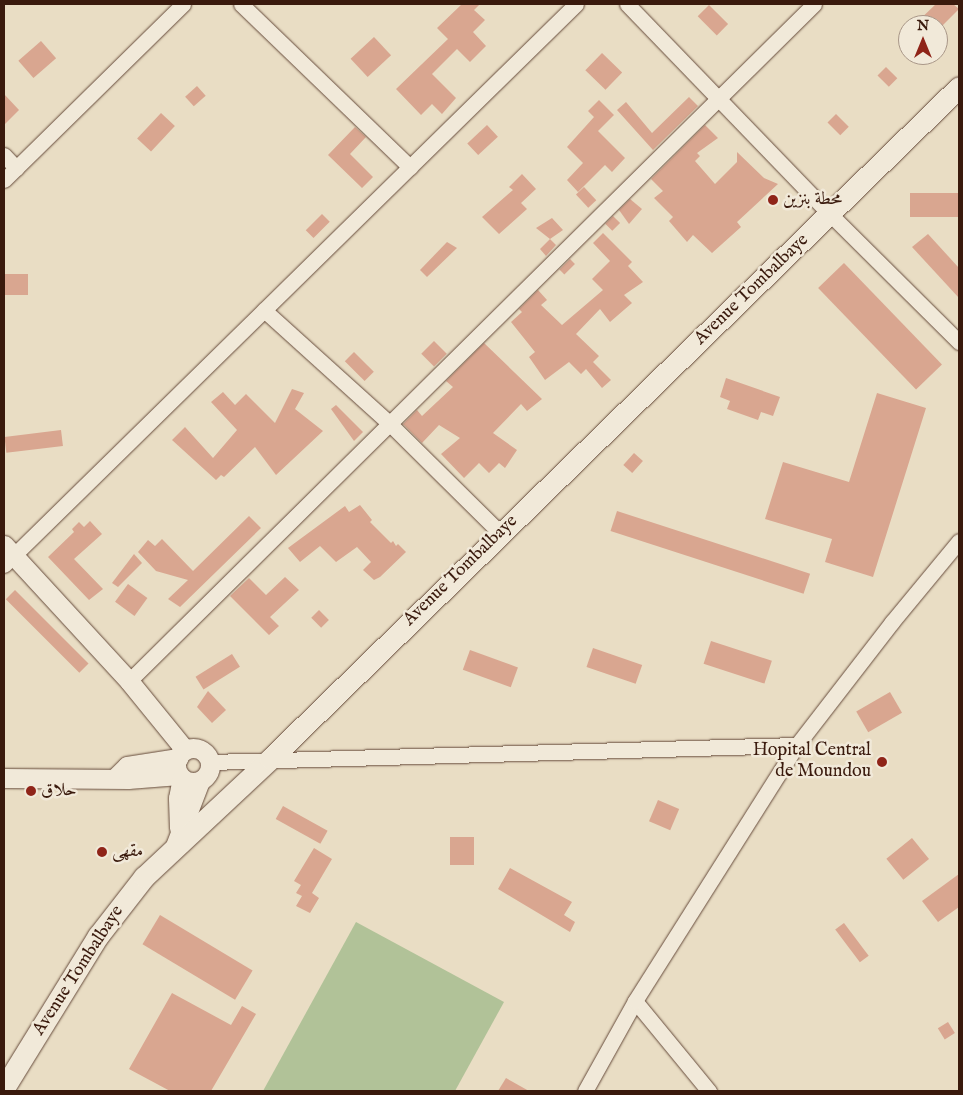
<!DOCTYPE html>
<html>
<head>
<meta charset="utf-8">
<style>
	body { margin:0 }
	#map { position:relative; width:963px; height:1095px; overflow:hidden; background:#e9ddc4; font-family:"IM FELL English",Amiri,serif }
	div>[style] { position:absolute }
	.green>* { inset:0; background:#b1c298 }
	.building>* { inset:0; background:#d9a690; transform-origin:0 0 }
	.roads { filter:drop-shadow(0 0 1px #664b3b) drop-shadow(0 0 1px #664b3b) }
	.minor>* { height:15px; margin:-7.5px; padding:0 7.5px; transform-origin:7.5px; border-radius:7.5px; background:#f1e9d9 }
	.tertiary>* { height:19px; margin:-9.5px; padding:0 9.5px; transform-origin:9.5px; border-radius:9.5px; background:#f1e9d9 }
	.tertiary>.ring { margin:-9.5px; padding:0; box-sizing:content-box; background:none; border:19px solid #f1e9d9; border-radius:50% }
	.secondary>* { height:21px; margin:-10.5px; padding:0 10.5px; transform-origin:10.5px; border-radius:10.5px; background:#f1e9d9 }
	.dots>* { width:14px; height:14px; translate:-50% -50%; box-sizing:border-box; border:2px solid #f1e9d9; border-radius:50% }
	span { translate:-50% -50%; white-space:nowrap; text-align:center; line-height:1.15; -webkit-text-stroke:5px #f1e9d9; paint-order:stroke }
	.poi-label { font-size:18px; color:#3a1a0d }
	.left { translate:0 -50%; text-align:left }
	.right { translate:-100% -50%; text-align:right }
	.street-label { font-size:18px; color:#3a1a0d }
	.frame { position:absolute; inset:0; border:5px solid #3a1a0d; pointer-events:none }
	.north { position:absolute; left:898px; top:15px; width:50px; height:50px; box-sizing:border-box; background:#f1e9d9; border:1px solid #a89687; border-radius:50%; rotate:0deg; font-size:14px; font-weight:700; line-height:20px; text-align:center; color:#3a1a0d }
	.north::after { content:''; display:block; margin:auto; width:18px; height:22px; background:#8f2418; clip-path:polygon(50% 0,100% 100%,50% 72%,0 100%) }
</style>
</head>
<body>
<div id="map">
	<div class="green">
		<i style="clip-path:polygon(356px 922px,504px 1002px,455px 1091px,263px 1091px)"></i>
	</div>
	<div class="building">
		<i style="clip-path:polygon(462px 4px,480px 4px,474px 10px,485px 20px,473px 32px,486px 46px,470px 62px,457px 49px,432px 74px,456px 98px,442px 114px,432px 104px,421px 115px,396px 89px,448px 39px,437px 28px)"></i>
		<i style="clip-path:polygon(936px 4px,953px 4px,959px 9px,943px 25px,914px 25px)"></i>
		<i style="left:709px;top:5px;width:27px;height:16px;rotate:45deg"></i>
		<i style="left:374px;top:37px;width:25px;height:32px;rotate:47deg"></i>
		<i style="left:41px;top:41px;width:23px;height:30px;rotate:49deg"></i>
		<i style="left:602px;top:53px;width:28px;height:24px;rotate:44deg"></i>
		<i style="left:886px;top:67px;width:16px;height:12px;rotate:45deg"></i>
		<i style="left:197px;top:86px;width:13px;height:16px;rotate:48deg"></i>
		<i style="clip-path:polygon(4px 94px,19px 110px,4px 125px)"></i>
		<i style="clip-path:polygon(689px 97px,698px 106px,653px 150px,617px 110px,626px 102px,652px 133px)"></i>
		<i style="clip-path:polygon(599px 100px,614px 115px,598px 131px,625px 158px,612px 172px,605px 165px,578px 192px,567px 180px,583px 163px,567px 147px,594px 117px,588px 111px)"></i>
		<i style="left:161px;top:113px;width:19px;height:35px;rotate:43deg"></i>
		<i style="left:836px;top:114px;width:18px;height:12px;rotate:45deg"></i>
		<i style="left:487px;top:125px;width:16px;height:27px;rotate:47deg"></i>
		<i style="clip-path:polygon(705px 125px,718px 138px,697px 153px,700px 156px,695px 161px,715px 184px,737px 162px,737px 152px,764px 178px,778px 184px,737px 222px,741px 227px,712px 253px,693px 235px,687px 242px,669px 221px,673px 217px,654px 198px,663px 191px,651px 179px)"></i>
		<i style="clip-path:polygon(355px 127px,366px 137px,350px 154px,373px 177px,362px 188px,328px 155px)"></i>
		<i style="clip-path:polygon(522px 174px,536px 189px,521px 203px,527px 209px,499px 234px,482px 217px,513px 190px,509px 187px)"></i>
		<i style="left:584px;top:187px;width:18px;height:11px;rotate:47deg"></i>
		<i style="left:959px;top:193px;width:24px;height:49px;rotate:90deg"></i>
		<i style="clip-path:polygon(630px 199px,642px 209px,629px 224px,619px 210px)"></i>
		<i style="left:322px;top:214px;width:11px;height:23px;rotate:45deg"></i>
		<i style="left:613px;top:216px;width:10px;height:11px;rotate:45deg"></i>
		<i style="clip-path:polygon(552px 218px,563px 230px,550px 239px,556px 245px,546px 256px,540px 249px,550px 239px,536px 228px)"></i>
		<i style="clip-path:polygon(603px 233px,632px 262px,628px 266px,643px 282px,624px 295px,632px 303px,610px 322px,600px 309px,576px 334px,599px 356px,593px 362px,611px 380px,602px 388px,586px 369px,581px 374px,569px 362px,545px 380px,529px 357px,535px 352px,511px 322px,522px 312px,519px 309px,538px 290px,547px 300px,541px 305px,562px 325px,603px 290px,592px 279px,610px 261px,593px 243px)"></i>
		<i style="clip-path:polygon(928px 234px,959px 268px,959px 298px,912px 247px)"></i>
		<i style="clip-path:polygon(447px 242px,457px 248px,427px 277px,420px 270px)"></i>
		<i style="left:570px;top:259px;width:7px;height:15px;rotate:45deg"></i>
		<i style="left:844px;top:263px;width:141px;height:36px;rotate:46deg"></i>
		<i style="left:28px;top:274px;width:21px;height:24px;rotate:90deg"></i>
		<i style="left:434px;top:341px;width:18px;height:18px;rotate:45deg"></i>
		<i style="clip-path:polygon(484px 343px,542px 399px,527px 411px,521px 404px,493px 433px,517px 450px,505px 468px,499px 463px,489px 473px,479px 463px,464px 478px,441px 454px,460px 438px,439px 425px,422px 443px,403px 424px,417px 410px,422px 416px,453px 387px,446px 381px)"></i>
		<i style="left:354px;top:352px;width:28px;height:13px;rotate:45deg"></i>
		<i style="clip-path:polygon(726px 378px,780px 397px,773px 416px,761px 412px,758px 420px,727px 409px,730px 401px,720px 397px)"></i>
		<i style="clip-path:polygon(292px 389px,304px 393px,295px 409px,323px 431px,276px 475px,255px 447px,224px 477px,221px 475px,216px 480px,172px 440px,185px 427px,213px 458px,237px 430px,211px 402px,223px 392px,235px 405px,246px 394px,275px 423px)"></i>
		<i style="clip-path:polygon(877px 393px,926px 408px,873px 577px,825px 562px,832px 539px,765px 519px,783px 462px,849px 482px)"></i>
		<i style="clip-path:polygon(336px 405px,363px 432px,354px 441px,331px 409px)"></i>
		<i style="left:61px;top:430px;width:16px;height:57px;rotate:83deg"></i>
		<i style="left:634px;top:453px;width:12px;height:16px;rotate:42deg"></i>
		<i style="clip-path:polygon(360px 505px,372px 520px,370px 522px,391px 543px,393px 541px,396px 546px,398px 544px,406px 552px,380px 577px,374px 580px,363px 570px,371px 562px,357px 547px,336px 562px,320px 546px,300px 562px,288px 548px,345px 506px,349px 512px)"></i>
		<i style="left:617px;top:511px;width:203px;height:21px;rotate:18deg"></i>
		<i style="clip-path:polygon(249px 516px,261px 528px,180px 607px,168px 599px,188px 580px,156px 571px,138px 552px,148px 540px,155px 546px,162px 539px,193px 571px)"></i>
		<i style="clip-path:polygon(90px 521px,102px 534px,74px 559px,103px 589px,89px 600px,48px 557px,74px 532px,72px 529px,79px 522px,84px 527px)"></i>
		<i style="clip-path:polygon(134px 554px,142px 563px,118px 587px,112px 583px)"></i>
		<i style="clip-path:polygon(285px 577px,299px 590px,270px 617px,279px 626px,269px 635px,230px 596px,249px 578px,266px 595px)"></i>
		<i style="left:128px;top:584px;width:24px;height:22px;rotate:36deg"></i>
		<i style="left:15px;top:590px;width:104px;height:13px;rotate:45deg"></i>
		<i style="left:319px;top:610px;width:14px;height:11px;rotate:45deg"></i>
		<i style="left:711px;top:641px;width:64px;height:24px;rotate:18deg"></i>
		<i style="left:593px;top:648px;width:52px;height:20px;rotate:19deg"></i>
		<i style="left:470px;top:650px;width:51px;height:21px;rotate:20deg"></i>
		<i style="left:232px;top:654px;width:15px;height:43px;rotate:58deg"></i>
		<i style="clip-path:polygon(208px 691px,226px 710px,212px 723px,197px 707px)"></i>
		<i style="left:890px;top:692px;width:24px;height:39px;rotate:60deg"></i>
		<i style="left:658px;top:800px;width:23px;height:23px;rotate:23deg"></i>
		<i style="left:283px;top:806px;width:51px;height:15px;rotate:29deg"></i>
		<i style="left:450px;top:837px;width:24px;height:28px"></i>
		<i style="left:912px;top:838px;width:27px;height:33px;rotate:51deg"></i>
		<i style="clip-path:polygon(314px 848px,332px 859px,312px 893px,319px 898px,310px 913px,296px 906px,302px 896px,296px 893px,301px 885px,294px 881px)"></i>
		<i style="clip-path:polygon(510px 868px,572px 902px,564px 915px,575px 922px,570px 932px,498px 889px)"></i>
		<i style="clip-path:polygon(959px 874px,959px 907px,938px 922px,922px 901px)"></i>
		<i style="left:160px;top:915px;width:108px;height:34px;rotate:31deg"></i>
		<i style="left:844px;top:923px;width:41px;height:11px;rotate:53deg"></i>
		<i style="clip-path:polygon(172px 993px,231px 1025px,242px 1006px,256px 1014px,211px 1091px,170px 1091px,129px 1069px)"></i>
		<i style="left:948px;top:1022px;width:13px;height:12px;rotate:58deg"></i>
		<i style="clip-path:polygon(506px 1078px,529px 1091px,498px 1091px)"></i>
	</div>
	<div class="roads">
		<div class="minor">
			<i style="left:241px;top:4px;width:235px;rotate:44deg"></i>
			<i style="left:627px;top:4px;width:292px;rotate:46deg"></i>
			<i style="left:830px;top:214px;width:182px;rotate:44.8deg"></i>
			<i style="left:4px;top:155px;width:18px;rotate:47deg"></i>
			<i style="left:4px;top:180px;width:251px;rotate:-44.5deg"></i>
			<i style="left:264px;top:310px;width:169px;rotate:42.1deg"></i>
			<i style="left:389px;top:423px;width:156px;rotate:44.7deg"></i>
			<i style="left:4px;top:565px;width:801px;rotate:-44.44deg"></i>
			<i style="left:129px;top:681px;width:963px;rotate:-44.66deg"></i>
			<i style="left:210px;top:762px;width:587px;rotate:-1.66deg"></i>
			<i style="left:635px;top:1001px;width:117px;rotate:50.6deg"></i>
			<i style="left:585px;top:1091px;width:103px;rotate:-60.9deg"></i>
			<i style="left:635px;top:1001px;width:303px;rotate:-57.7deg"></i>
			<i style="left:797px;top:745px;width:155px;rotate:-52.3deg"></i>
			<i style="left:892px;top:622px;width:105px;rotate:-50.4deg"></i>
		</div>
		<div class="tertiary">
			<i style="left:4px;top:545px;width:185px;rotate:47.4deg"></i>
			<i style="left:129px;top:681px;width:89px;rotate:50.9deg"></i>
			<i class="ring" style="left:176px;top:748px;width:15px;height:15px"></i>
			<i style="left:117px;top:776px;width:14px;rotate:-45deg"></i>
			<i style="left:127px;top:766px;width:52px;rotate:-8.9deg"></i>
			<i style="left:4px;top:778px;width:124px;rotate:0.5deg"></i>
			<i style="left:128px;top:779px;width:51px;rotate:-4.5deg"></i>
			<i style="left:179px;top:828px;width:30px;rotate:-92deg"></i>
			<i style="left:178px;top:798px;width:20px;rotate:-79deg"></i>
			<i style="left:175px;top:846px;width:70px;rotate:-69deg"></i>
		</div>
		<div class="secondary">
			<i style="left:4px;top:1088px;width:179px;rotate:-58.3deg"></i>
			<i style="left:98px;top:936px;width:75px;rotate:-52.1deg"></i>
			<i style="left:144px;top:877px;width:173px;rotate:-43.1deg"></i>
			<i style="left:270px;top:759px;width:962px;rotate:-44.28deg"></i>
		</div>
	</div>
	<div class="dots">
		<i style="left:773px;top:200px;background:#8f2418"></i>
		<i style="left:882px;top:762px;background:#8f2418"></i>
		<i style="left:31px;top:791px;background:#8f2418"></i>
		<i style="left:102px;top:852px;background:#8f2418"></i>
	</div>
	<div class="poi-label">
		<span class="left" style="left:783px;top:200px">محطة بنزين</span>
		<span class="right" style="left:871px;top:762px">Hopital Central<br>de Moundou</span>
		<span class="left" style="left:41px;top:791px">حلاق</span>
		<span class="left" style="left:112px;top:852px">مقهى</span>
	</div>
	<div class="street-label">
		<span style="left:752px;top:290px;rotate:-44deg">Avenue Tombalbaye</span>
		<span style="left:461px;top:571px;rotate:-44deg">Avenue Tombalbaye</span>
		<span style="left:79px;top:971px;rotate:-57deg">Avenue Tombalbaye</span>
	</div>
	<div class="frame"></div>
	<div class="north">N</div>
</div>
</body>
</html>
